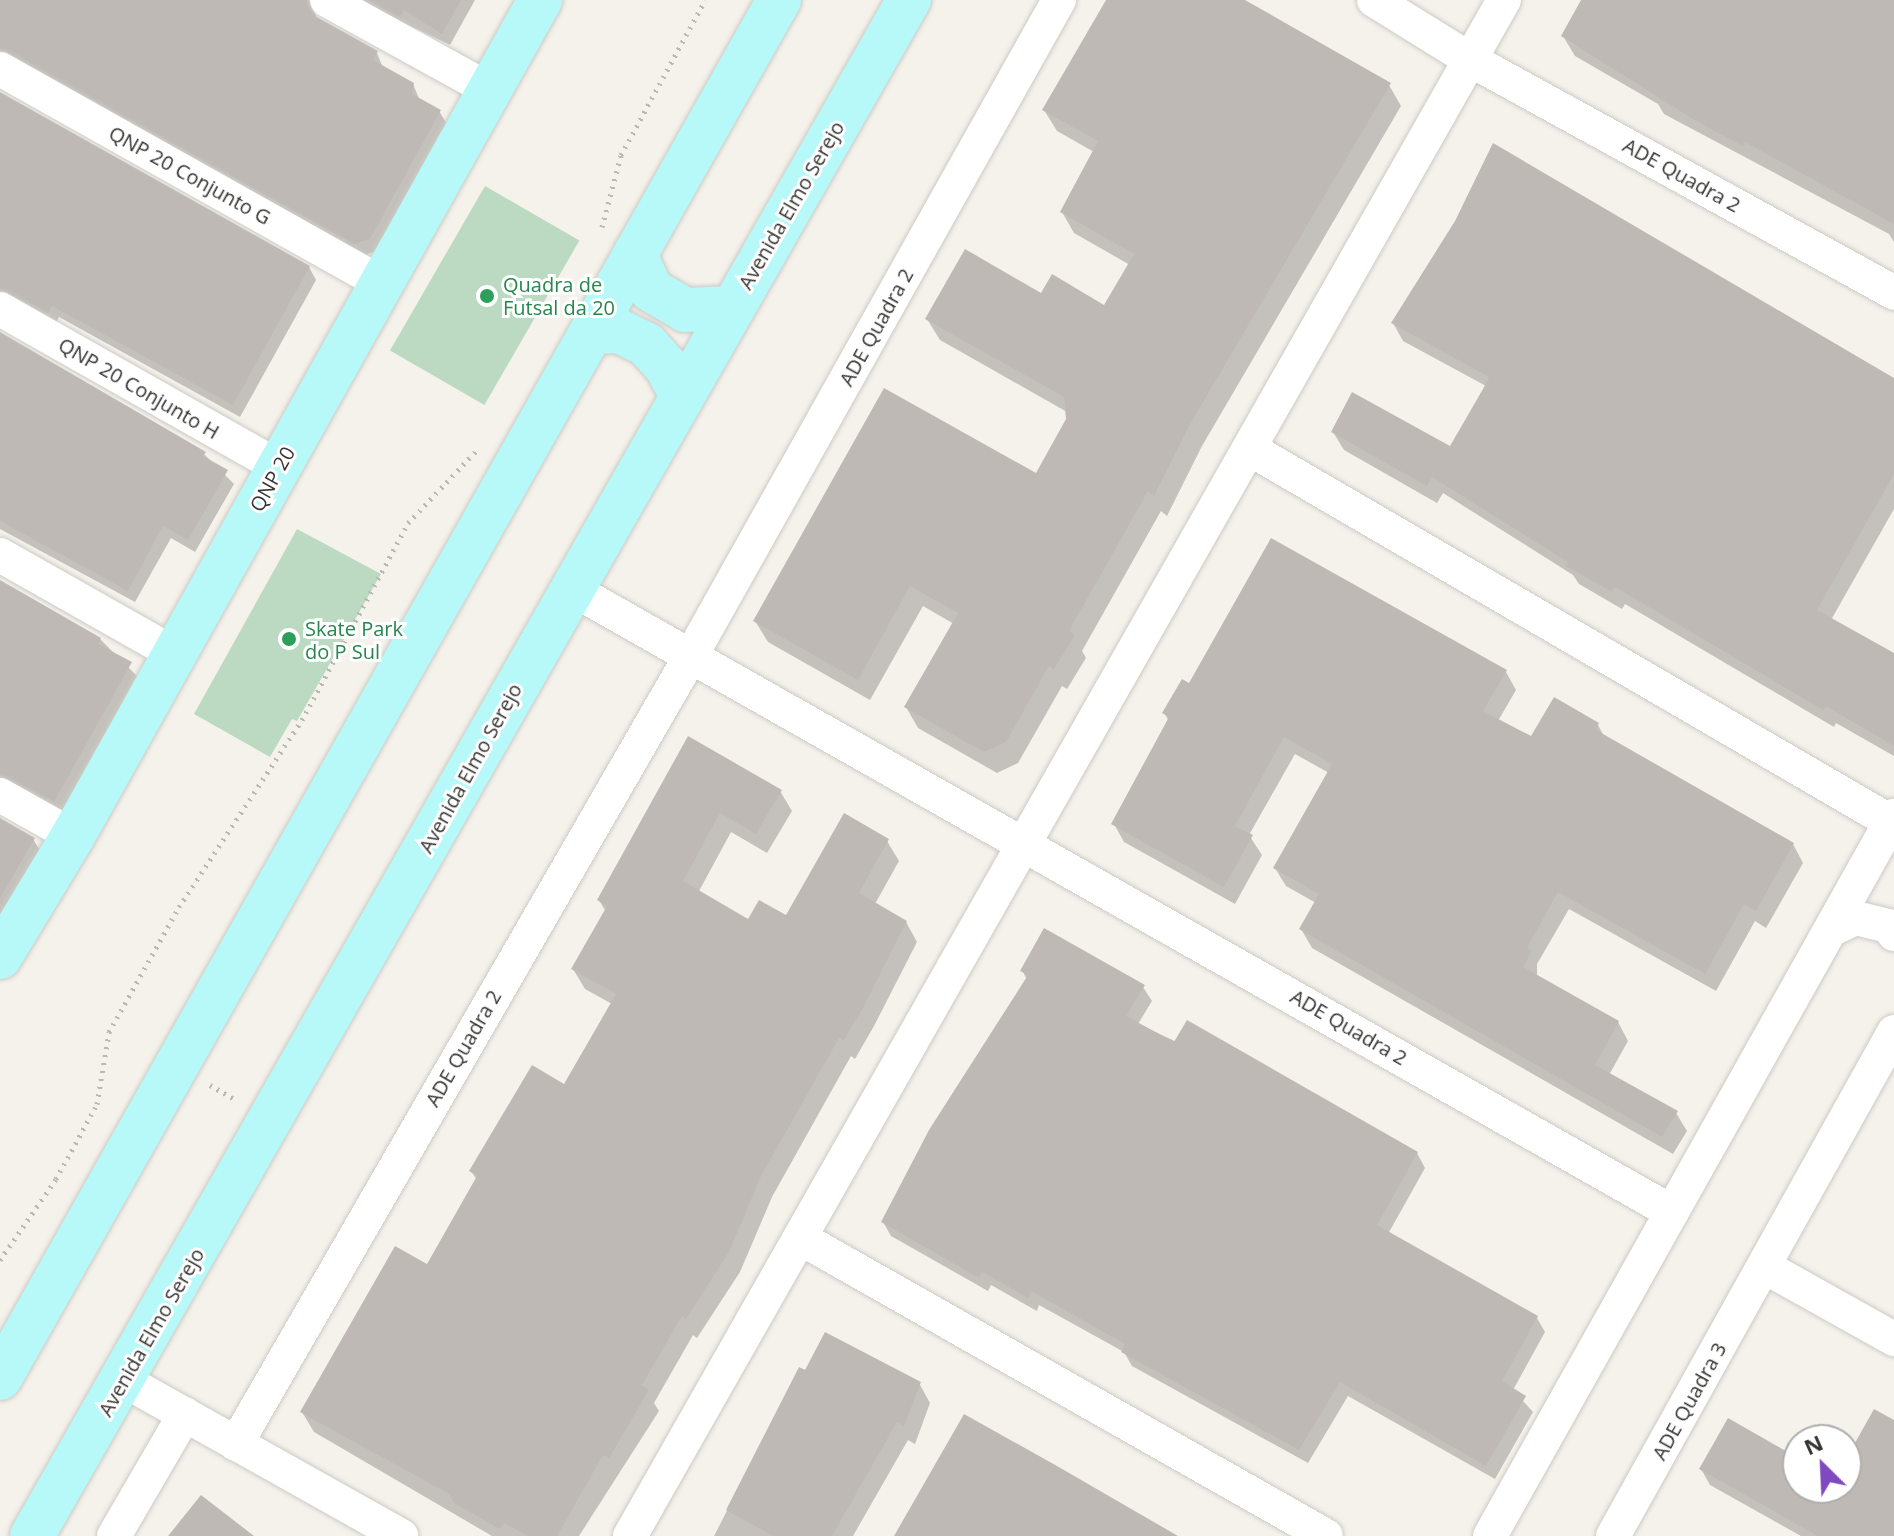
<!DOCTYPE html>
<html>
<head>
<meta charset="utf-8">
<style>
	body { margin:0 }
	#map { position:relative; width:1894px; height:1536px; overflow:hidden; background:#f5f2ec; font-family:"Open Sans",sans-serif }
	div>[style] { position:absolute }
	.green>* { inset:0; background:#bbdac1; transform-origin:0 0 }
	.shadow>* { inset:0; background:#0003 }
	.building>* { inset:0; background:#beb9b5 }
	.path>* { height:5px; margin-top:-2.5px; transform-origin:0; background:repeating-linear-gradient(90deg,#bab8b3 0 2px,transparent 0 8px) }
	.roads { filter:drop-shadow(0 0 2px #cdcac4) drop-shadow(0 0 2px #cdcac4) }
	.street>* { height:34px; margin:-17px; padding:0 17px; transform-origin:17px; border-radius:17px; background:#fff }
	.secondary>* { height:44px; margin:-22px; padding:0 22px; transform-origin:22px; border-radius:22px; background:#b7f8f9 }
	.dots>* { width:22px; height:22px; translate:-50% -50%; box-sizing:border-box; border:4px solid #fff; border-radius:50% }
	span { translate:-50% -50%; white-space:nowrap; text-align:center; line-height:1.15; -webkit-text-stroke:6px #fff; paint-order:stroke }
	.street-label { font-size:20px; color:#363533 }
	.leisure-label { font-size:20px; color:#27864d }
	.left { translate:0 -50%; text-align:left }
	.north { position:absolute; left:1782px; top:1424px; width:80px; height:80px; box-sizing:border-box; background:#fff; border:2px solid #afaead; border-radius:50%; rotate:336deg; font-size:22px; font-weight:700; line-height:32px; text-align:center; color:#363533 }
	.north::after { content:''; display:block; margin:auto; width:28px; height:36px; background:#7f49c0; clip-path:polygon(50% 0,100% 100%,50% 72%,0 100%) }
</style>
</head>
<body>
<div id="map">
	<div class="green">
		<i style="left:485px;top:186px;width:109px;height:190px;rotate:30deg"></i>
		<i style="clip-path:polygon(297px 529px,381px 574px,297px 721px,292px 719px,270px 757px,194px 714px)"></i>
	</div>
	<div class="shadow">
		<i style="clip-path:polygon(0 0,320px 0,313px 15px,377px 53px,383px 68px,413px 84px,420px 101px,439px 111px,447px 124px,377px 251px,362px 256px,0 64px)"></i>
		<i style="clip-path:polygon(356px 0,475px 0,450px 45px)"></i>
		<i style="clip-path:polygon(1108px 0,1223px 0,1389px 85px,1401px 106px,1202px 446px,1167px 516px,1161px 511px,1082px 651px,1086px 658px,1067px 689px,1062px 686px,1018px 763px,997px 773px,918px 728px,906px 707px,954px 624px,923px 606px,870px 700px,768px 642px,755px 621px,1037px 476px,1068px 420px,1067px 412px,940px 340px,927px 319px,1041px 296px,1105px 308px,1130px 265px,1074px 233px,1062px 212px,1094px 152px,1057px 131px,1044px 110px)"></i>
		<i style="clip-path:polygon(1583px 0,1894px 0,1894px 242px,1889px 234px,1664px 114px,1658px 104px,1575px 56px,1563px 36px)"></i>
		<i style="clip-path:polygon(0 94px,309px 267px,316px 280px,240px 417px,59px 317px,55px 325px,0 306px)"></i>
		<i style="clip-path:polygon(1393px 323px,1894px 379px,1894px 509px,1831px 620px,1894px 655px,1894px 756px,1836px 723px,1834px 727px,1625px 604px,1622px 609px,1579px 584px,1573px 575px,1443px 493px,1437px 503px,1344px 450px,1333px 432px,1451px 449px,1486px 386px,1403px 341px)"></i>
		<i style="clip-path:polygon(0 334px,204px 454px,234px 484px,195px 552px,171px 538px,135px 602px,0 529px)"></i>
		<i style="clip-path:polygon(0 582px,100px 639px,137px 676px,62px 814px,0 792px)"></i>
		<i style="clip-path:polygon(1506px 672px,1516px 690px,1498px 721px,1532px 739px,1598px 725px,1605px 738px,1793px 844px,1803px 863px,1766px 928px,1755px 921px,1716px 991px,1569px 909px,1537px 964px,1537px 978px,1618px 1022px,1628px 1041px,1609px 1075px,1676px 1113px,1687px 1131px,1673px 1154px,1312px 948px,1301px 929px,1316px 903px,1286px 886px,1275px 868px,1329px 773px,1295px 754px,1249px 835px,1262px 855px,1235px 904px,1124px 842px,1114px 824px,1169px 721px,1164px 713px,1190px 686px)"></i>
		<i style="clip-path:polygon(689px 739px,780px 791px,792px 811px,767px 853px,731px 832px,698px 893px,749px 921px,787px 918px,887px 841px,899px 861px,875px 904px,906px 922px,917px 942px,874px 1026px,855px 1059px,851px 1056px,772px 1197px,740px 1272px,697px 1338px,693px 1335px,654px 1403px,659px 1411px,579px 1536px,492px 1536px,314px 1432px,302px 1412px,428px 1267px,477px 1180px,471px 1171px,565px 1086px,612px 1004px,585px 989px,573px 969px,606px 912px,599px 900px)"></i>
		<i style="clip-path:polygon(0 818px,33px 839px,41px 852px,0 922px)"></i>
		<i style="clip-path:polygon(1022px 970px,1143px 987px,1152px 1001px,1138px 1024px,1417px 1153px,1425px 1168px,1388px 1234px,1537px 1318px,1545px 1332px,1513px 1390px,1533px 1412px,1495px 1479px,1348px 1396px,1308px 1463px,1132px 1366px,1124px 1352px,1039px 1305px,1037px 1311px,991px 1285px,988px 1291px,891px 1236px,883px 1222px,1027px 980px)"></i>
		<i style="clip-path:polygon(800px 1369px,919px 1383px,930px 1403px,915px 1444px,908px 1440px,853px 1536px,714px 1536px)"></i>
		<i style="clip-path:polygon(1894px 1422px,1894px 1536px,1801px 1536px,1710px 1485px,1701px 1469px,1798px 1460px,1798px 1488px,1846px 1488px,1846px 1463px)"></i>
	</div>
	<div class="building">
		<i style="clip-path:polygon(0 0,307px 0,317px 17px,378px 51px,373px 60px,414px 83px,412px 94px,441px 110px,370px 239px,354px 244px,0 49px)"></i>
		<i style="clip-path:polygon(368px 0,461px 0,442px 34px,404px 10px,399px 17px)"></i>
		<i style="clip-path:polygon(1106px 0,1245px 0,1391px 83px,1190px 424px,1154px 496px,1148px 491px,1069px 631px,1075px 635px,1054px 669px,1049px 666px,1006px 742px,984px 752px,904px 707px,958px 613px,910px 586px,858px 680px,753px 621px,884px 388px,1036px 473px,1066px 419px,1064px 397px,925px 319px,965px 249px,1041px 293px,1052px 274px,1104px 305px,1134px 254px,1060px 212px,1098px 141px,1042px 110px)"></i>
		<i style="clip-path:polygon(1581px 0,1894px 0,1894px 224px,1745px 142px,1743px 146px,1696px 121px,1561px 36px)"></i>
		<i style="clip-path:polygon(0 92px,310px 266px,233px 405px,52px 306px,48px 313px,0 289px)"></i>
		<i style="clip-path:polygon(1493px 143px,1894px 378px,1894px 474px,1817px 610px,1894px 653px,1894px 746px,1826px 706px,1823px 710px,1615px 587px,1612px 592px,1566px 566px,1568px 562px,1432px 477px,1427px 486px,1331px 432px,1352px 392px,1450px 446px,1483px 389px,1489px 377px,1391px 323px,1455px 221px)"></i>
		<i style="clip-path:polygon(0 332px,206px 452px,203px 456px,228px 470px,188px 540px,163px 526px,128px 591px,0 521px)"></i>
		<i style="clip-path:polygon(1271px 538px,1507px 670px,1483px 711px,1531px 736px,1554px 697px,1599px 723px,1596px 730px,1794px 843px,1756px 911px,1744px 904px,1705px 974px,1558px 892px,1527px 948px,1532px 951px,1523px 967px,1619px 1021px,1595px 1065px,1678px 1111px,1662px 1137px,1299px 929px,1319px 894px,1273px 868px,1332px 764px,1284px 737px,1235px 826px,1253px 835px,1224px 887px,1111px 824px,1169px 717px,1162px 713px,1182px 679px,1189px 683px)"></i>
		<i style="clip-path:polygon(0 580px,101px 638px,98px 644px,132px 662px,54px 802px,0 775px)"></i>
		<i style="clip-path:polygon(688px 736px,782px 790px,756px 834px,720px 813px,683px 881px,748px 919px,759px 900px,786px 915px,844px 813px,889px 839px,859px 893px,907px 921px,864px 1006px,844px 1040px,839px 1038px,761px 1176px,729px 1252px,686px 1319px,682px 1316px,642px 1385px,649px 1390px,609px 1458px,603px 1455px,557px 1536px,528px 1536px,504px 1523px,500px 1529px,454px 1503px,449px 1494px,300px 1412px,395px 1246px,427px 1264px,477px 1176px,469px 1171px,532px 1065px,564px 1084px,616px 994px,571px 969px,607px 906px,597px 900px)"></i>
		<i style="clip-path:polygon(0 818px,35px 838px,0 898px)"></i>
		<i style="clip-path:polygon(1044px 928px,1145px 985px,1126px 1016px,1174px 1042px,1187px 1020px,1418px 1152px,1377px 1225px,1538px 1316px,1502px 1381px,1526px 1396px,1486px 1466px,1340px 1382px,1299px 1450px,1121px 1352px,1125px 1344px,1031px 1291px,1028px 1298px,982px 1272px,979px 1278px,881px 1222px,929px 1130px,1028px 975px,1020px 971px)"></i>
		<i style="clip-path:polygon(825px 1332px,921px 1382px,904px 1426px,897px 1422px,832px 1536px,773px 1536px,726px 1510px,799px 1367px,805px 1370px)"></i>
		<i style="clip-path:polygon(1874px 1409px,1894px 1420px,1894px 1536px,1818px 1536px,1699px 1469px,1728px 1418px,1798px 1458px,1798px 1488px,1846px 1488px,1846px 1459px)"></i>
		<i style="clip-path:polygon(964px 1414px,1057px 1466px,1178px 1536px,894px 1536px)"></i>
		<i style="clip-path:polygon(201px 1495px,254px 1536px,168px 1536px)"></i>
	</div>
	<div class="path">
		<i style="left:602px;top:227px;width:74px;rotate:-75.2deg"></i>
		<i style="left:621px;top:155px;width:176px;rotate:-61.5deg"></i>
		<i style="left:210px;top:1085px;width:30px;rotate:30deg"></i>
		<i style="left:0;top:1260px;width:98px;rotate:-55.3deg"></i>
		<i style="left:56px;top:1179px;width:85px;rotate:-61.3deg"></i>
		<i style="left:97px;top:1104px;width:73px;rotate:-80.5deg"></i>
		<i style="left:109px;top:1032px;width:143px;rotate:-60.8deg"></i>
		<i style="left:179px;top:907px;width:224px;rotate:-56.7deg"></i>
		<i style="left:302px;top:720px;width:224px;rotate:-61.7deg"></i>
		<i style="left:408px;top:523px;width:99px;rotate:-46.6deg"></i>
	</div>
	<div class="roads">
		<div class="street">
			<i style="left:327px;top:0;width:184px;rotate:28.9deg"></i>
			<i style="left:1374px;top:0;width:112px;rotate:31.8deg"></i>
			<i style="left:1469px;top:59px;width:485px;rotate:28.8deg"></i>
			<i style="left:0;top:69px;width:436px;rotate:29.3deg"></i>
			<i style="left:0;top:309px;width:321px;rotate:29.5deg"></i>
			<i style="left:1250px;top:449px;width:742px;rotate:30.2deg"></i>
			<i style="left:0;top:555px;width:201px;rotate:29.5deg"></i>
			<i style="left:572px;top:589px;width:1264px;rotate:29.53deg"></i>
			<i style="left:0;top:795px;width:84px;rotate:29.3deg"></i>
			<i style="left:1832px;top:929px;width:26px;rotate:-25deg"></i>
			<i style="left:1856px;top:918px;width:33px;rotate:14deg"></i>
			<i style="left:1888px;top:926px;width:10px;rotate:53deg"></i>
			<i style="left:802px;top:1239px;width:602px;rotate:29.54deg"></i>
			<i style="left:1765px;top:1267px;width:148px;rotate:29.2deg"></i>
			<i style="left:125px;top:1381px;width:317px;rotate:29.3deg"></i>
			<i style="left:236px;top:1444px;width:912px;rotate:-60.01deg"></i>
			<i style="left:692px;top:654px;width:750px;rotate:-60.7deg"></i>
			<i style="left:114px;top:1536px;width:141px;rotate:-59.8deg"></i>
			<i style="left:630px;top:1536px;width:1767px;rotate:-60.36deg"></i>
			<i style="left:1490px;top:1536px;width:826px;rotate:-60.7deg"></i>
			<i style="left:1613px;top:1536px;width:577px;rotate:-60.86deg"></i>
		</div>
		<div class="secondary">
			<i style="left:635px;top:254px;width:39px;rotate:66deg"></i>
			<i style="left:651px;top:290px;width:39px;rotate:30deg"></i>
			<i style="left:685px;top:310px;width:45px;rotate:-2.5deg"></i>
			<i style="left:592px;top:332px;width:27px;rotate:-2deg"></i>
			<i style="left:619px;top:331px;width:30px;rotate:26deg"></i>
			<i style="left:646px;top:344px;width:30px;rotate:48deg"></i>
			<i style="left:666px;top:366px;width:32px;rotate:62deg"></i>
			<i style="left:0;top:957px;width:141px;rotate:-58.9deg"></i>
			<i style="left:73px;top:836px;width:958px;rotate:-60.81deg"></i>
			<i style="left:0;top:1378px;width:1583px;rotate:-60.52deg"></i>
			<i style="left:32px;top:1536px;width:1769px;rotate:-60.28deg"></i>
		</div>
	</div>
	<div class="dots">
		<i style="left:487px;top:296px;background:#2e9e5b"></i>
		<i style="left:289px;top:639px;background:#2e9e5b"></i>
	</div>
	<div class="street-label">
		<span style="left:190px;top:175px;rotate:29deg">QNP 20 Conjunto G</span>
		<span style="left:1682px;top:175px;rotate:29deg">ADE Quadra 2</span>
		<span style="left:791px;top:205px;rotate:-60deg">Avenida Elmo Serejo</span>
		<span style="left:876px;top:327px;rotate:-61deg">ADE Quadra 2</span>
		<span style="left:139px;top:388px;rotate:30deg">QNP 20 Conjunto H</span>
		<span style="left:272px;top:479px;rotate:-61deg">QNP 20</span>
		<span style="left:470px;top:768px;rotate:-61deg">Avenida Elmo Serejo</span>
		<span style="left:1349px;top:1027px;rotate:30deg">ADE Quadra 2</span>
		<span style="left:463px;top:1048px;rotate:-60deg">ADE Quadra 2</span>
		<span style="left:151px;top:1332px;rotate:-60deg">Avenida Elmo Serejo</span>
		<span style="left:1689px;top:1401px;rotate:-61deg">ADE Quadra 3</span>
	</div>
	<div class="leisure-label">
		<span class="left" style="left:503px;top:296px">Quadra de<br>Futsal da 20</span>
		<span class="left" style="left:305px;top:640px">Skate Park<br>do P Sul</span>
	</div>
	<div class="north">N</div>
</div>
</body>
</html>
